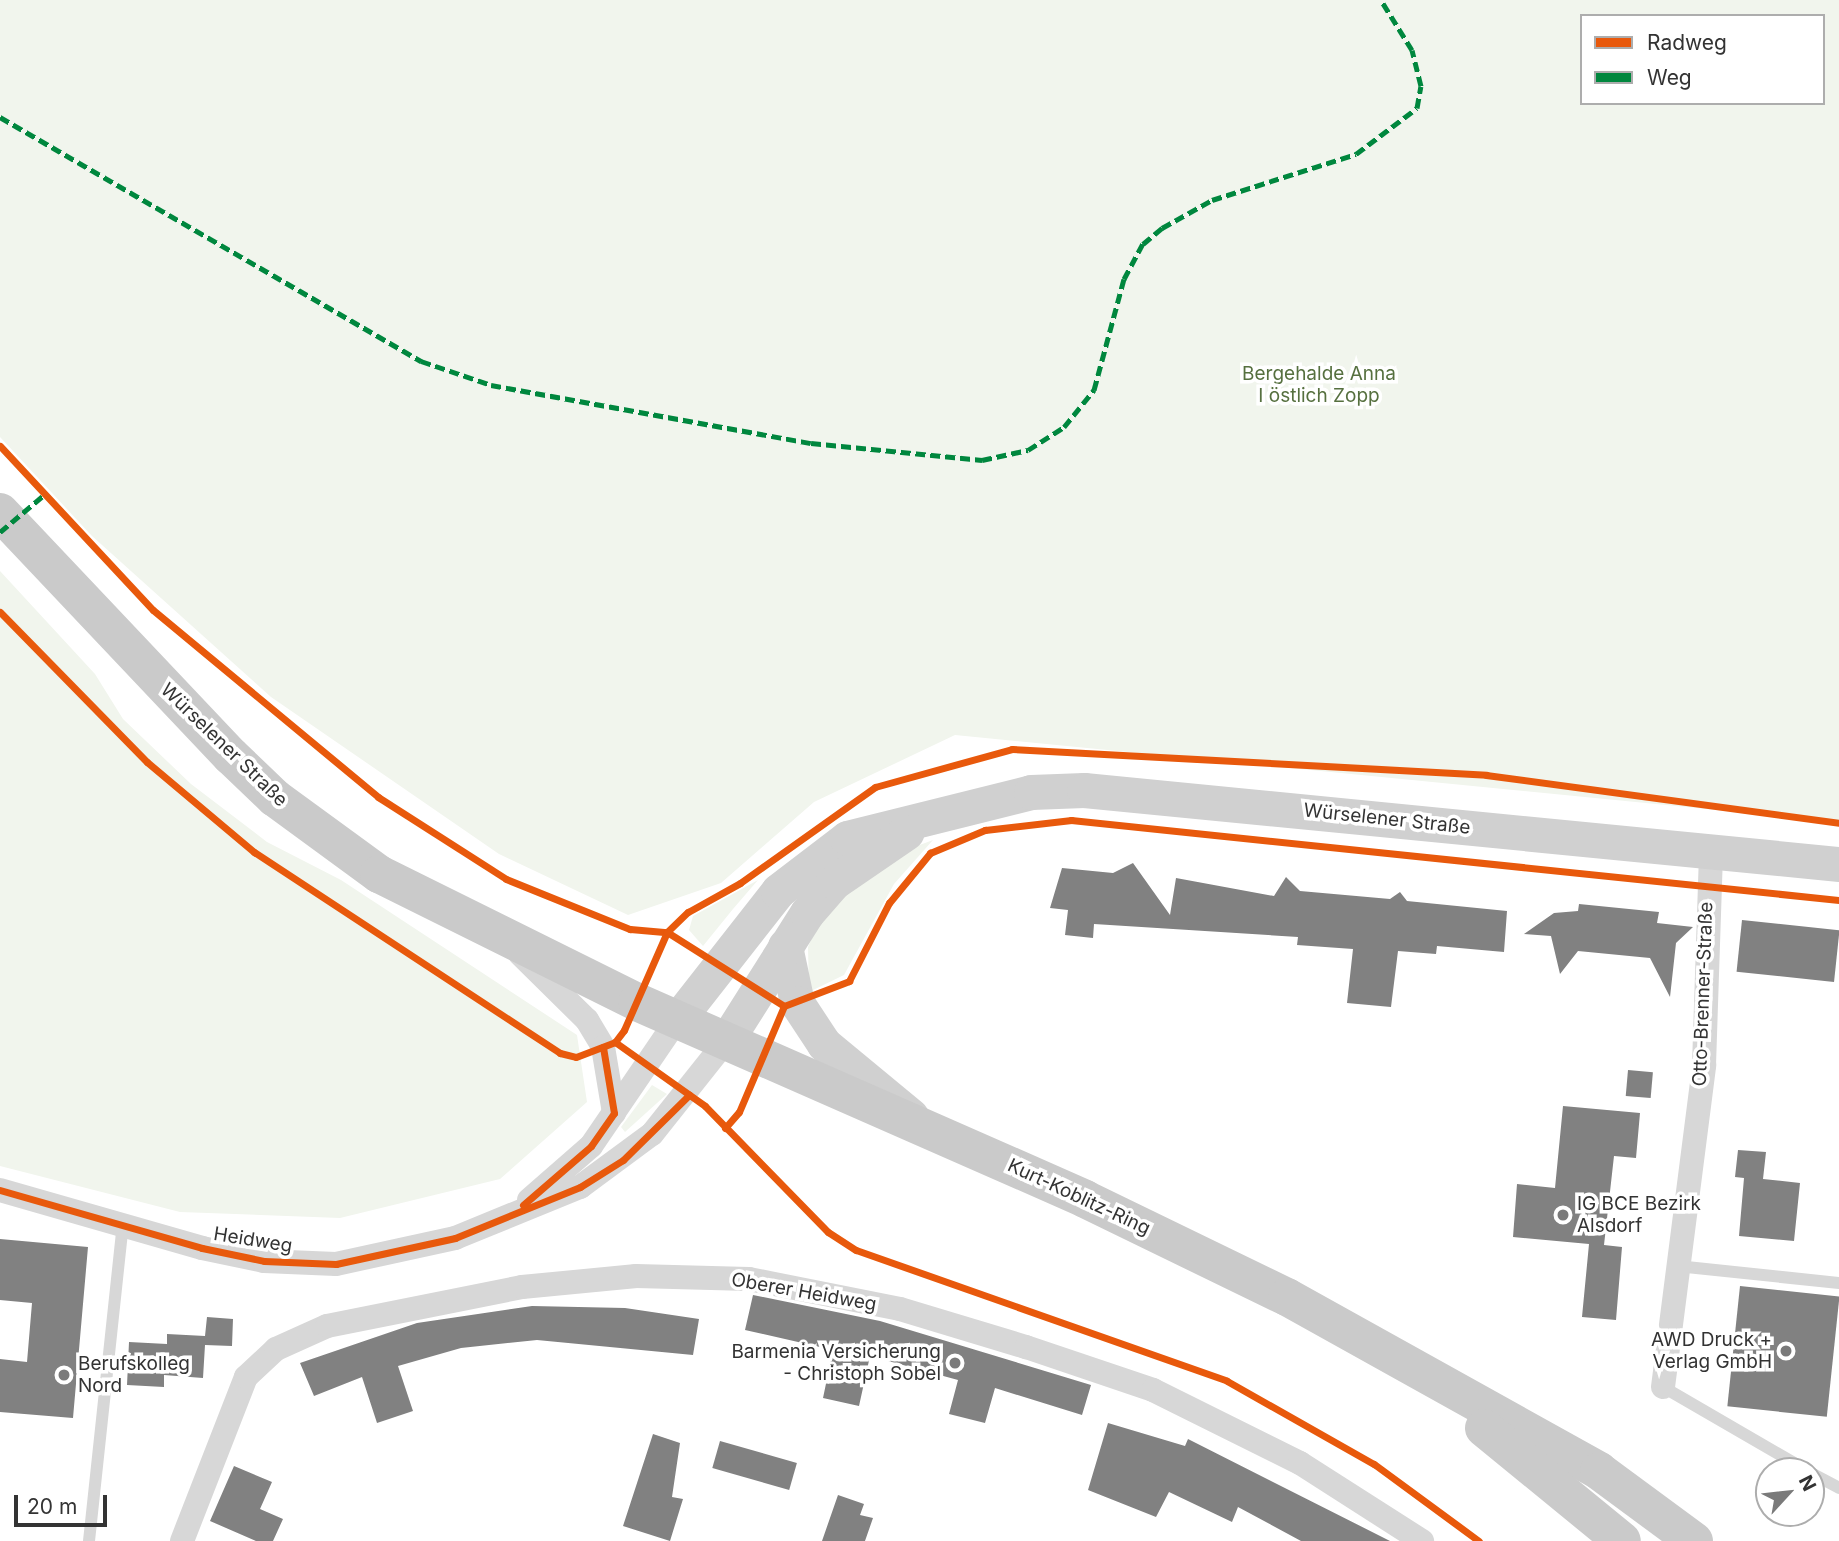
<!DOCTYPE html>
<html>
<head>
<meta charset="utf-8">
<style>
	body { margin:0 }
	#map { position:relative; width:1839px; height:1541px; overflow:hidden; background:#fff; font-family:Inter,sans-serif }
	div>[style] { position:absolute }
	.green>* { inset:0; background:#f1f5ed }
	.building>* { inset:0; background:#818181; transform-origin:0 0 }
	.service>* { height:12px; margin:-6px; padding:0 6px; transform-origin:6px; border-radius:6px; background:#d7d7d7 }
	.minor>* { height:24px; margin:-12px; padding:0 12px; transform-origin:12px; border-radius:12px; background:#d7d7d7 }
	.secondary>* { height:35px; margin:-17.5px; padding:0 17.5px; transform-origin:17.5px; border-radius:17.5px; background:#d0d0d0 }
	.primary>* { height:38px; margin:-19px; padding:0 19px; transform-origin:19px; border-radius:19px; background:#cacaca }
	.quiet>* { height:5px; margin-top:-2.5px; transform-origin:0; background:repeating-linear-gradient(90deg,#00873e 0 10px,transparent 0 15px) }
	.cycleway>* { height:7px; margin:-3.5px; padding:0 3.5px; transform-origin:3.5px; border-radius:3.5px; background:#e8590c }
	.dots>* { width:19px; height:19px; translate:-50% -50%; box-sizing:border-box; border:4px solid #fff; border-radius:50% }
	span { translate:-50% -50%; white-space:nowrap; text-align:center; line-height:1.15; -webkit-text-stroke:7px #fff; paint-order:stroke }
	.park-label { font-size:19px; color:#56703f }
	.street-label { font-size:19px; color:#333 }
	.poi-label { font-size:19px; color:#333 }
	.left { translate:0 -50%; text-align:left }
	.right { translate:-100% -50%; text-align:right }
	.legend { position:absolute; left:1580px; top:14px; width:245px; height:91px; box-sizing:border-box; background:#fff; border:2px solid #adadad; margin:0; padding:9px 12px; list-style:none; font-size:21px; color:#333 }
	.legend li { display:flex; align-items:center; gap:14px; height:35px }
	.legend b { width:35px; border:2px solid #adadad }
	.north { position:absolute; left:1755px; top:1457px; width:70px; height:70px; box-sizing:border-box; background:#fff; border:2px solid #adadad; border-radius:50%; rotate:63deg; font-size:19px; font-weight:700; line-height:28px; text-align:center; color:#333 }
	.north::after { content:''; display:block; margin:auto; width:24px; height:32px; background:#7a7a7a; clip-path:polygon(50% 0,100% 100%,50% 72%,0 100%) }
	.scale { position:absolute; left:14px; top:1495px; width:93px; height:32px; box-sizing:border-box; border:4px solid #333; border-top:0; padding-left:9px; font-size:21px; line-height:24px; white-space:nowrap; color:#333; -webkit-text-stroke:5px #fff; paint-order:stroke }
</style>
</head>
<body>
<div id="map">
	<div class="green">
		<i style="clip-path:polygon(evenodd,0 0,1839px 0,1839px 822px,955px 735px,814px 802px,721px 883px,628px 915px,499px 854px,271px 697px,92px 536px,0 437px,0 0,1582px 16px,1823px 16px,1823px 103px,1582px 103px,1582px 16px)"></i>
		<i style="clip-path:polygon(0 571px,95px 674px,123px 719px,191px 784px,267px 842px,341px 880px,577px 1035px,587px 1102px,500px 1179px,340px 1218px,180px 1212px,0 1166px)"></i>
		<i style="clip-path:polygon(933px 840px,894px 884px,844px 975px,809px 992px,808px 947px,825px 908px,909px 849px)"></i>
		<i style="clip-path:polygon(758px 880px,733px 909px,703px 946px,689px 930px,693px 916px)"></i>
		<i style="clip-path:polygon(652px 1085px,667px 1094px,625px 1132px,621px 1127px)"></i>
	</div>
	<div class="building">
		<i style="clip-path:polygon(1133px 863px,1170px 915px,1176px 878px,1274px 896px,1286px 877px,1300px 891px,1390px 899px,1400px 892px,1407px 901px,1507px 911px,1504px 952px,1437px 946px,1436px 954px,1398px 951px,1391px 1007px,1347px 1003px,1353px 949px,1297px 945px,1298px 937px,1094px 924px,1093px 938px,1065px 935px,1068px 910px,1050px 908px,1062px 868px,1113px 873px)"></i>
		<i style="clip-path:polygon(1579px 904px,1659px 912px,1657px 923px,1693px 927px,1676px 943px,1670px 997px,1650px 958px,1578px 951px,1560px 974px,1551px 936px,1524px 934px,1554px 913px,1578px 911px)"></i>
		<i style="left:1742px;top:920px;width:98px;height:52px;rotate:6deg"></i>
		<i style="left:1628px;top:1070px;width:25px;height:26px;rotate:5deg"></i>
		<i style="clip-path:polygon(1563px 1106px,1640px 1113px,1636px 1158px,1614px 1156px,1604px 1245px,1622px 1247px,1616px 1320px,1582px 1317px,1589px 1244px,1513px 1237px,1517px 1184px,1555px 1188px)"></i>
		<i style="clip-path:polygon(1738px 1150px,1766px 1152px,1763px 1179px,1800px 1183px,1794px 1241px,1739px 1236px,1744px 1178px,1735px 1177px)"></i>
		<i style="clip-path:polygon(0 1239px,88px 1247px,73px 1418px,0 1412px,0 1359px,27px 1362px,32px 1303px,0 1300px)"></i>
		<i style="left:1740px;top:1286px;width:100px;height:121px;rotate:6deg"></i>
		<i style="clip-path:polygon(753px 1295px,880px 1321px,1091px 1385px,1082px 1415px,995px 1388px,985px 1423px,949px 1414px,958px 1380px,870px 1356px,859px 1406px,823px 1398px,833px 1350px,745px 1330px)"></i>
		<i style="clip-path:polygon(532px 1306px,625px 1308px,699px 1319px,693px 1355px,537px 1340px,461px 1348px,398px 1366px,413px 1411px,377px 1423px,362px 1377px,314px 1396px,300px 1363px,417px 1323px)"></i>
		<i style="clip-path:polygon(207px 1317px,233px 1319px,232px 1346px,205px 1345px,203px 1378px,164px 1375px,164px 1387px,127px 1385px,129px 1342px,167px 1344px,167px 1334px,205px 1336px)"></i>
		<i style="clip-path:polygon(1108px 1423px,1185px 1446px,1188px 1439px,1390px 1541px,1301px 1541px,1238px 1507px,1232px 1522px,1169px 1492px,1156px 1517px,1088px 1490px)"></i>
		<i style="clip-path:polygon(653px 1434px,680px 1443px,672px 1497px,683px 1499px,670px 1541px,623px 1526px)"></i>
		<i style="left:720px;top:1441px;width:80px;height:28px;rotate:16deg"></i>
		<i style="clip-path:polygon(234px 1466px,272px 1482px,260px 1509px,283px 1519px,273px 1541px,256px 1541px,210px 1521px)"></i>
		<i style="clip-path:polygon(838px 1495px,864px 1504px,860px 1515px,873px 1518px,865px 1541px,822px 1541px)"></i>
	</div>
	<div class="service">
		<i style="left:1677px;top:1266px;width:163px;rotate:6deg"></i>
		<i style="left:1663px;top:1387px;width:168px;rotate:30.1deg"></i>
		<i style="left:1811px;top:1473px;width:32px;rotate:28deg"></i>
		<i style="left:89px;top:1541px;width:319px;rotate:-83.9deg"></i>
	</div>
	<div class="minor">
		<i style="left:520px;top:954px;width:94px;rotate:44.6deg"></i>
		<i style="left:587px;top:1020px;width:31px;rotate:59deg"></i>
		<i style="left:603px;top:1047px;width:67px;rotate:80.5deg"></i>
		<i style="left:0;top:1190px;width:210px;rotate:16deg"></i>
		<i style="left:202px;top:1248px;width:63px;rotate:11.8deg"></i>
		<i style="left:264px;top:1261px;width:72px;rotate:2.4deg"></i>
		<i style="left:336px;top:1264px;width:122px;rotate:-12.3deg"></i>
		<i style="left:455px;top:1238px;width:135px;rotate:-22.2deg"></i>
		<i style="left:580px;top:1187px;width:89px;rotate:-36.4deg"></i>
		<i style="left:652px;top:1134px;width:119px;rotate:-51.5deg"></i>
		<i style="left:529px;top:1200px;width:82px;rotate:-41.1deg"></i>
		<i style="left:591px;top:1146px;width:153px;rotate:-55.7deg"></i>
		<i style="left:1663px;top:1387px;width:325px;rotate:-82.7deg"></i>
		<i style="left:1704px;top:1065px;width:214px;rotate:-88.1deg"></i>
		<i style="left:182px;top:1541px;width:176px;rotate:-68.7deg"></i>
		<i style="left:246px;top:1377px;width:41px;rotate:-43deg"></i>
		<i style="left:276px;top:1349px;width:56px;rotate:-24.3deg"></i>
		<i style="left:327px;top:1326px;width:199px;rotate:-11.3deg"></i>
		<i style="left:522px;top:1287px;width:115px;rotate:-5.5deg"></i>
		<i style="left:636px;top:1276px;width:113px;rotate:1.5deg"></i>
		<i style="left:749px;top:1279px;width:154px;rotate:11.2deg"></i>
		<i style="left:900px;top:1309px;width:132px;rotate:16.8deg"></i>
		<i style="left:1026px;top:1347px;width:134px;rotate:18.7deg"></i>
		<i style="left:1153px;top:1390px;width:164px;rotate:26.4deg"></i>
		<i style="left:1300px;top:1463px;width:145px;rotate:32.6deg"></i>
	</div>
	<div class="secondary">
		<i style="left:785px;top:946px;width:58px;rotate:78.1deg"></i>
		<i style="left:797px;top:1003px;width:49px;rotate:56.6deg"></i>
		<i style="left:824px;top:1044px;width:113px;rotate:39.6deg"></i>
		<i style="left:677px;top:1020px;width:164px;rotate:-51.9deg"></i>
		<i style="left:778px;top:891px;width:87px;rotate:-37.5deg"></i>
		<i style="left:847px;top:838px;width:190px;rotate:-14deg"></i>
		<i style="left:1031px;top:792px;width:53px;rotate:-2.2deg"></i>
		<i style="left:1084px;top:790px;width:759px;rotate:5.6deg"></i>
		<i style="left:726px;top:1041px;width:151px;rotate:-57.7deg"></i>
		<i style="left:807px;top:913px;width:41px;rotate:-48.9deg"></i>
		<i style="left:834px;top:882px;width:88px;rotate:-34.4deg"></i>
	</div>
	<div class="primary">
		<i style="left:0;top:512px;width:336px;rotate:46.6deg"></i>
		<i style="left:231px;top:756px;width:61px;rotate:43.7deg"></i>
		<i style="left:275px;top:798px;width:129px;rotate:36.2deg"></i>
		<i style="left:379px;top:874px;width:288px;rotate:26.4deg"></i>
		<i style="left:637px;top:1002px;width:489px;rotate:23.7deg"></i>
		<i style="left:1085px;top:1199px;width:225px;rotate:25.9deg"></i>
		<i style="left:1287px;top:1297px;width:357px;rotate:29.1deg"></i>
		<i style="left:1599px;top:1471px;width:118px;rotate:36.4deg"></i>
		<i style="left:1484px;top:1428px;width:178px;rotate:39.3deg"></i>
	</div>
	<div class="quiet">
		<i style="left:0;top:117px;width:487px;rotate:30.1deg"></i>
		<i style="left:421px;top:361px;width:74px;rotate:18.9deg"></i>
		<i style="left:491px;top:385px;width:325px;rotate:10.3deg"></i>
		<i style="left:811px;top:443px;width:172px;rotate:5.7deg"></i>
		<i style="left:982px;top:460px;width:47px;rotate:-12.3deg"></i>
		<i style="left:1028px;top:450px;width:43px;rotate:-32.6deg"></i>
		<i style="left:1064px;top:427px;width:48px;rotate:-51deg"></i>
		<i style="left:1094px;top:390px;width:115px;rotate:-74.9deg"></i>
		<i style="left:1124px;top:279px;width:40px;rotate:-62deg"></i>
		<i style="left:1143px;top:244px;width:25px;rotate:-40deg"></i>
		<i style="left:1162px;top:228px;width:57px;rotate:-29.2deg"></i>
		<i style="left:1212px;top:200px;width:151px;rotate:-17.7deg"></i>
		<i style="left:1356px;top:154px;width:76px;rotate:-37deg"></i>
		<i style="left:1417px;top:108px;width:22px;rotate:-80deg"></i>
		<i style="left:1421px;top:86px;width:37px;rotate:-104deg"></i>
		<i style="left:1412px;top:50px;width:59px;rotate:-121.8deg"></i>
		<i style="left:0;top:532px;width:57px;rotate:-40.1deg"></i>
	</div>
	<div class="cycleway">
		<i style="left:0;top:446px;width:224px;rotate:47deg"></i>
		<i style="left:153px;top:610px;width:293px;rotate:39.7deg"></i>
		<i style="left:378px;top:797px;width:152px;rotate:32.6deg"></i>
		<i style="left:506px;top:879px;width:134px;rotate:22deg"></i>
		<i style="left:630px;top:929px;width:37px;rotate:5deg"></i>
		<i style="left:667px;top:932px;width:138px;rotate:32.3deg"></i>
		<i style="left:784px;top:1006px;width:70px;rotate:-21deg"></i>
		<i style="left:849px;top:981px;width:88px;rotate:-62.9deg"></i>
		<i style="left:889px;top:903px;width:65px;rotate:-50.6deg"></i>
		<i style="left:930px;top:853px;width:60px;rotate:-22.7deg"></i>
		<i style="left:985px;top:830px;width:87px;rotate:-6.6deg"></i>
		<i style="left:1071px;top:820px;width:772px;rotate:5.95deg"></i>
		<i style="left:0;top:612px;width:210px;rotate:45.6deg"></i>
		<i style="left:147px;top:762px;width:140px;rotate:40.1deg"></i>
		<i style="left:254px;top:852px;width:366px;rotate:33.3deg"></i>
		<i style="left:560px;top:1053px;width:16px;rotate:14deg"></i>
		<i style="left:576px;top:1057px;width:42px;rotate:-21deg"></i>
		<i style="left:615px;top:1042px;width:15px;rotate:-53deg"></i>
		<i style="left:624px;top:1030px;width:107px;rotate:-66.3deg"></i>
		<i style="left:667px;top:932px;width:29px;rotate:-44deg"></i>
		<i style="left:688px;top:912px;width:60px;rotate:-29.1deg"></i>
		<i style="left:740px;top:883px;width:166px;rotate:-35.4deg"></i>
		<i style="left:875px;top:787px;width:142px;rotate:-15.5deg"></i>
		<i style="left:1012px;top:749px;width:475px;rotate:3.1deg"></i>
		<i style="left:1486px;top:775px;width:356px;rotate:7.7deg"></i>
		<i style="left:615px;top:1042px;width:110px;rotate:35.4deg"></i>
		<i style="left:705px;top:1106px;width:176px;rotate:45.7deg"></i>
		<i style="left:828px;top:1232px;width:33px;rotate:33deg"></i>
		<i style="left:856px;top:1250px;width:393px;rotate:19.4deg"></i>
		<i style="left:1227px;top:1381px;width:169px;rotate:29.5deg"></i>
		<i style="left:1374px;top:1464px;width:130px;rotate:36.3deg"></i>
		<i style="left:725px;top:1128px;width:21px;rotate:-49deg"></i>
		<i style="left:739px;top:1112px;width:115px;rotate:-67deg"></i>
		<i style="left:0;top:1190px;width:210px;rotate:16deg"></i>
		<i style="left:202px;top:1248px;width:63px;rotate:11.8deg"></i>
		<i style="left:264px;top:1261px;width:72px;rotate:2.4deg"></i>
		<i style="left:336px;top:1264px;width:122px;rotate:-12.3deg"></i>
		<i style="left:455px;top:1238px;width:135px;rotate:-22.2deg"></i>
		<i style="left:580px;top:1187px;width:51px;rotate:-32.1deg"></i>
		<i style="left:623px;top:1160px;width:93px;rotate:-44.6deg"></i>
		<i style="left:523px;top:1205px;width:90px;rotate:-40.9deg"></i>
		<i style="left:591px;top:1146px;width:40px;rotate:-55.1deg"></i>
		<i style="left:614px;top:1113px;width:67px;rotate:-99.5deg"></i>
	</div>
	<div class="dots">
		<i style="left:1563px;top:1215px;background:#7a7a7a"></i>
		<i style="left:1786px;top:1351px;background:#7a7a7a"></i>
		<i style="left:955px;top:1363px;background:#7a7a7a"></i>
		<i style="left:64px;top:1375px;background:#7a7a7a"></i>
	</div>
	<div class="park-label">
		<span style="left:1319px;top:385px">Bergehalde Anna<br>I östlich Zopp</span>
	</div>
	<div class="street-label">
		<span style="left:224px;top:745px;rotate:44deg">Würselener Straße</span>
		<span style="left:1387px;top:819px;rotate:6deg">Würselener Straße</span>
		<span style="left:1703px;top:994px;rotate:-88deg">Otto-Brenner-Straße</span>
		<span style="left:1079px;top:1197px;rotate:25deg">Kurt-Koblitz-Ring</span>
		<span style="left:253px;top:1240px;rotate:9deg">Heidweg</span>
		<span style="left:804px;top:1292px;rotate:10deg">Oberer Heidweg</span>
	</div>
	<div class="poi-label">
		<span class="left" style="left:1577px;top:1215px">IG BCE Bezirk<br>Alsdorf</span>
		<span class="right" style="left:1772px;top:1351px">AWD Druck +<br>Verlag GmbH</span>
		<span class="right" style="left:941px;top:1363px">Barmenia Versicherung<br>- Christoph Sobel</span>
		<span class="left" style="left:78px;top:1375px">Berufskolleg<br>Nord</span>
	</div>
	<ul class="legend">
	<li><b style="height:9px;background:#e8590c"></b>Radweg</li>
	<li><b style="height:9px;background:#00873e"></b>Weg</li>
	</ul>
	<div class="north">N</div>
	<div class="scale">20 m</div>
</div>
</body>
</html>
